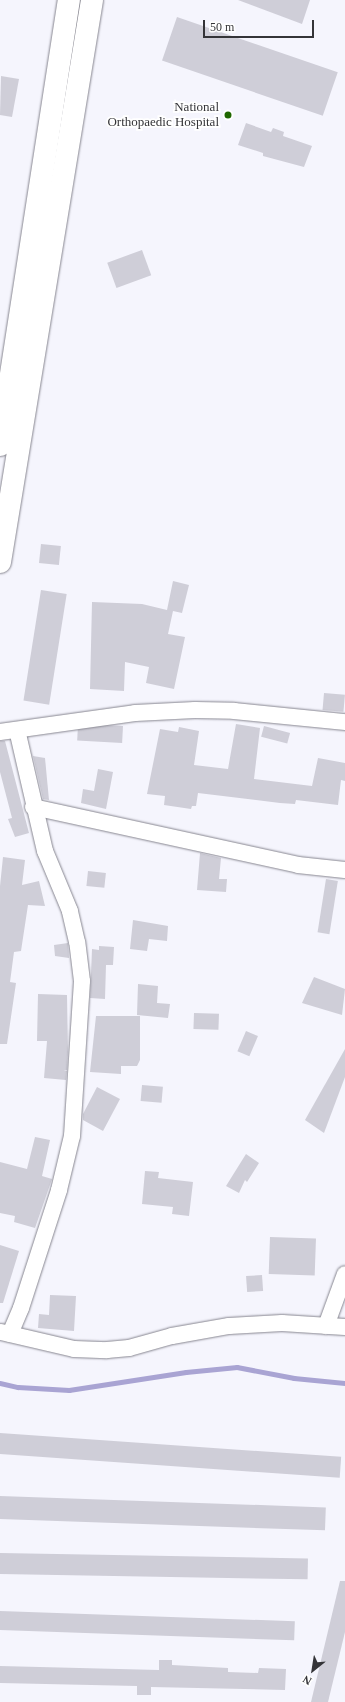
<!DOCTYPE html>
<html>
<head>
<meta charset="utf-8">
<style>
	body { margin:0 }
	#map { position:relative; width:345px; height:1702px; overflow:hidden; background:#f5f5fd; font-family:Georgia,serif }
	div>[style] { position:absolute }
	.stream>* { height:4.5px; margin:-2.25px; padding:0 2.25px; transform-origin:2.25px; border-radius:2.25px; background:#a9a4d3 }
	.building>* { inset:0; background:#cfced8; transform-origin:0 0 }
	.roads { filter:drop-shadow(0 0 1px #878690) drop-shadow(0 0 1px #878690) }
	.minor>* { height:16px; margin:-8px; padding:0 8px; transform-origin:8px; border-radius:8px; background:#fff }
	.secondary>* { height:22px; margin:-11px; padding:0 11px; transform-origin:11px; border-radius:11px; background:#fff }
	.dots>* { width:11px; height:11px; translate:-50% -50%; box-sizing:border-box; border:2px solid #fff; border-radius:50% }
	span { translate:-50% -50%; white-space:nowrap; text-align:center; line-height:1.15; -webkit-text-stroke:3.5px #fff; paint-order:stroke }
	.poi-label { font-size:13px; color:#343438 }
	.right { translate:-100% -50%; text-align:right }
	.north { position:absolute; left:293px; top:1650px; width:40px; height:40px; -webkit-text-stroke:3px #fff; paint-order:stroke; rotate:210deg; font-size:11px; font-weight:700; line-height:16px; text-align:center; color:#343438 }
	.north::after { content:''; display:block; margin:auto; width:14px; height:18px; background:#343438; clip-path:polygon(50% 0,100% 100%,50% 72%,0 100%) }
	.scale { position:absolute; left:203px; top:20px; width:111px; height:18px; box-sizing:border-box; border:2px solid #343438; border-top:0; padding-left:5px; font-size:12px; line-height:14px; white-space:nowrap; color:#343438; -webkit-text-stroke:3px #fff; paint-order:stroke }
</style>
</head>
<body>
<div id="map">
	<div class="stream">
		<i style="left:0;top:1383px;width:18px;rotate:13deg"></i>
		<i style="left:18px;top:1387px;width:51px;rotate:3.4deg"></i>
		<i style="left:69px;top:1390px;width:118px;rotate:-8.7deg"></i>
		<i style="left:186px;top:1372px;width:51px;rotate:-5.6deg"></i>
		<i style="left:237px;top:1367px;width:58px;rotate:10.9deg"></i>
		<i style="left:294px;top:1378px;width:51px;rotate:5.6deg"></i>
	</div>
	<div class="building">
		<i style="clip-path:polygon(238px 0,310px 0,302px 24px)"></i>
		<i style="left:177px;top:17px;width:170px;height:46px;rotate:19deg"></i>
		<i style="clip-path:polygon(1px 76px,19px 79px,12px 117px,0 115px)"></i>
		<i style="clip-path:polygon(246px 123px,271px 132px,273px 128px,284px 132px,283px 136px,312px 146px,304px 167px,263px 156px,263px 153px,238px 145px)"></i>
		<i style="left:142px;top:250px;width:27px;height:37px;rotate:70deg"></i>
		<i style="left:41px;top:544px;width:20px;height:19px;rotate:6deg"></i>
		<i style="clip-path:polygon(173px 581px,189px 585px,182px 613px,173px 611px,168px 634px,185px 637px,174px 689px,146px 683px,149px 667px,125px 662px,124px 691px,90px 689px,92px 602px,142px 604px,167px 610px)"></i>
		<i style="left:41px;top:590px;width:26px;height:112px;rotate:9deg"></i>
		<i style="left:324px;top:693px;width:21px;height:17px;rotate:5deg"></i>
		<i style="clip-path:polygon(236px 724px,260px 728px,254px 779px,312px 786px,318px 758px,345px 763px,345px 781px,341px 780px,338px 805px,296px 800px,295px 804px,280px 803px,198px 793px,196px 806px,192px 806px,191px 809px,164px 805px,165px 796px,147px 794px,160px 729px,178px 732px,179px 727px,199px 731px,194px 765px,228px 769px)"></i>
		<i style="left:123px;top:726px;width:17px;height:45px;rotate:93deg"></i>
		<i style="left:264px;top:726px;width:27px;height:11px;rotate:15deg"></i>
		<i style="clip-path:polygon(0 741px,5px 741px,29px 833px,15px 837px,8px 819px,12px 818px,0 772px)"></i>
		<i style="clip-path:polygon(33px 756px,45px 758px,49px 800px,43px 799px)"></i>
		<i style="clip-path:polygon(98px 769px,113px 772px,106px 809px,81px 803px,83px 789px,94px 791px)"></i>
		<i style="clip-path:polygon(200px 853px,221px 858px,219px 879px,227px 879px,226px 892px,197px 890px)"></i>
		<i style="clip-path:polygon(3px 857px,25px 860px,22px 885px,39px 881px,45px 906px,28px 905px,21px 951px,14px 952px,10px 982px,16px 983px,7px 1044px,0 1044px,0 886px)"></i>
		<i style="left:88px;top:871px;width:18px;height:15px;rotate:6deg"></i>
		<i style="left:326px;top:879px;width:12px;height:54px;rotate:9deg"></i>
		<i style="clip-path:polygon(133px 920px,168px 926px,167px 941px,149px 939px,147px 951px,130px 949px)"></i>
		<i style="clip-path:polygon(68px 943px,69px 958px,55px 956px,54px 945px)"></i>
		<i style="clip-path:polygon(99px 946px,114px 947px,113px 965px,106px 965px,105px 999px,90px 998px,92px 949px,99px 950px)"></i>
		<i style="clip-path:polygon(314px 977px,345px 989px,342px 1015px,302px 1003px)"></i>
		<i style="clip-path:polygon(138px 984px,158px 986px,157px 1003px,170px 1004px,168px 1018px,137px 1015px)"></i>
		<i style="clip-path:polygon(38px 994px,67px 995px,68px 1052px,67px 1070px,64px 1070px,67px 1071px,66px 1080px,44px 1078px,47px 1041px,37px 1041px)"></i>
		<i style="left:194px;top:1013px;width:25px;height:16px;rotate:2deg"></i>
		<i style="clip-path:polygon(96px 1016px,140px 1016px,140px 1060px,137px 1066px,121px 1066px,121px 1074px,90px 1072px)"></i>
		<i style="left:246px;top:1031px;width:13px;height:22px;rotate:23deg"></i>
		<i style="clip-path:polygon(345px 1049px,345px 1077px,324px 1133px,305px 1120px)"></i>
		<i style="left:142px;top:1085px;width:21px;height:16px;rotate:5deg"></i>
		<i style="clip-path:polygon(97px 1087px,120px 1099px,103px 1131px,83px 1120px,83px 1114px)"></i>
		<i style="clip-path:polygon(35px 1137px,50px 1140px,42px 1176px,52px 1179px,35px 1228px,14px 1222px,15px 1216px,0 1213px,0 1162px,27px 1169px)"></i>
		<i style="clip-path:polygon(246px 1154px,259px 1163px,247px 1182px,245px 1180px,239px 1193px,226px 1186px)"></i>
		<i style="clip-path:polygon(145px 1171px,159px 1172px,158px 1178px,193px 1182px,189px 1216px,172px 1214px,173px 1207px,142px 1204px)"></i>
		<i style="left:270px;top:1237px;width:46px;height:37px;rotate:2deg"></i>
		<i style="clip-path:polygon(0 1245px,19px 1251px,3px 1303px,0 1303px)"></i>
		<i style="left:262px;top:1275px;width:16px;height:16px;rotate:86deg"></i>
		<i style="clip-path:polygon(50px 1295px,76px 1296px,74px 1331px,38px 1328px,39px 1314px,49px 1315px)"></i>
		<i style="left:0;top:1433px;width:342px;height:21px;rotate:4deg"></i>
		<i style="left:0;top:1496px;width:326px;height:23px;rotate:2deg"></i>
		<i style="left:0;top:1553px;width:308px;height:21px;rotate:1deg"></i>
		<i style="clip-path:polygon(340px 1581px,345px 1581px,345px 1632px,328px 1702px,311px 1702px)"></i>
		<i style="left:0;top:1611px;width:295px;height:19px;rotate:2deg"></i>
		<i style="clip-path:polygon(159px 1660px,172px 1660px,172px 1665px,228px 1668px,228px 1672px,258px 1673px,259px 1668px,286px 1669px,285px 1690px,151px 1687px,151px 1695px,137px 1695px,137px 1686px,0 1683px,0 1666px,159px 1670px)"></i>
	</div>
	<div class="roads">
		<div class="minor">
			<i style="left:0;top:732px;width:136px;rotate:-8deg"></i>
			<i style="left:135px;top:713px;width:60px;rotate:-2.9deg"></i>
			<i style="left:195px;top:710px;width:39px;rotate:1deg"></i>
			<i style="left:234px;top:711px;width:112px;rotate:5.7deg"></i>
			<i style="left:33px;top:807px;width:271px;rotate:12.3deg"></i>
			<i style="left:298px;top:865px;width:47px;rotate:6.1deg"></i>
			<i style="left:326px;top:1326px;width:55px;rotate:-69.9deg"></i>
			<i style="left:1px;top:1332px;width:75px;rotate:13.1deg"></i>
			<i style="left:74px;top:1349px;width:33px;rotate:2deg"></i>
			<i style="left:107px;top:1350px;width:22px;rotate:-5deg"></i>
			<i style="left:129px;top:1348px;width:45px;rotate:-15.6deg"></i>
			<i style="left:172px;top:1336px;width:58px;rotate:-10deg"></i>
			<i style="left:229px;top:1326px;width:53px;rotate:-3.2deg"></i>
			<i style="left:282px;top:1323px;width:63px;rotate:3.6deg"></i>
			<i style="left:10px;top:1334px;width:28px;rotate:-67deg"></i>
			<i style="left:21px;top:1308px;width:124px;rotate:-72.1deg"></i>
			<i style="left:59px;top:1190px;width:56px;rotate:-76.5deg"></i>
			<i style="left:72px;top:1136px;width:155px;rotate:-86.3deg"></i>
			<i style="left:82px;top:981px;width:39px;rotate:-97deg"></i>
			<i style="left:77px;top:942px;width:32px;rotate:-103deg"></i>
			<i style="left:70px;top:911px;width:65px;rotate:-112.6deg"></i>
			<i style="left:45px;top:851px;width:124px;rotate:-103deg"></i>
		</div>
		<div class="secondary">
			<i style="left:0;top:445px;width:450px;rotate:-81.2deg"></i>
			<i style="left:0;top:562px;width:569px;rotate:-80.7deg"></i>
		</div>
	</div>
	<div class="dots">
		<i style="left:228px;top:115px;background:#1f6700"></i>
	</div>
	<div class="poi-label">
		<span class="right" style="left:219px;top:115px">National<br>Orthopaedic Hospital</span>
	</div>
	<div class="north">N</div>
	<div class="scale">50 m</div>
</div>
</body>
</html>
